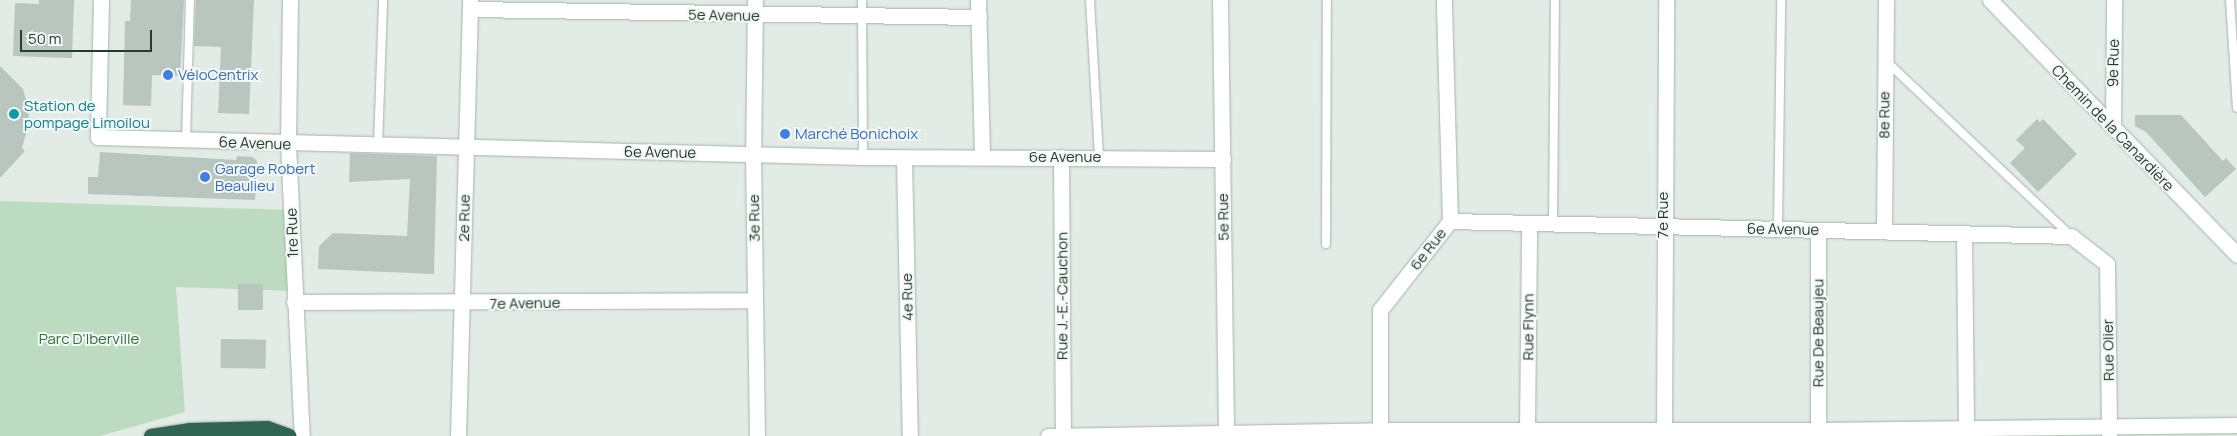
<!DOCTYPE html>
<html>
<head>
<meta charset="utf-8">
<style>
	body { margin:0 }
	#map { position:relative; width:2237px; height:436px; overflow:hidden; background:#e2ebe6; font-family:Manrope,sans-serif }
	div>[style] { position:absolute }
	.green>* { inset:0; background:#bddbc1 }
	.building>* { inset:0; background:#b8c6bf; transform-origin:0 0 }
	.roads { filter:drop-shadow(0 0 1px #a5b3ac) drop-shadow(0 0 1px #a5b3ac) }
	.service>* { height:8px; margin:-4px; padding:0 4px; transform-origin:4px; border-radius:4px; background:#fff }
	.minor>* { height:15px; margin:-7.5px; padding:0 7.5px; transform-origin:7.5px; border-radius:7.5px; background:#fff }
	.tertiary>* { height:15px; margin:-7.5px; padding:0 7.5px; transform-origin:7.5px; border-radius:7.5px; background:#fff }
	.secondary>* { height:15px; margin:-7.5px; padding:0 7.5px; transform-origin:7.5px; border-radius:7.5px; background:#fff }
	.motorway>* { height:15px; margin:-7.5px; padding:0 7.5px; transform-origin:7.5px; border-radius:7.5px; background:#316553 }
	.dots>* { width:14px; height:14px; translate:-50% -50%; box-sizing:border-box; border:2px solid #f3f8f5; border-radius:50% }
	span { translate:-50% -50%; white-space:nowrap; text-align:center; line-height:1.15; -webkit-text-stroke:4px #f3f8f5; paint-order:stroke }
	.street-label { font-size:15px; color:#243b32 }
	.shop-label { font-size:15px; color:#366cbe }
	.left { translate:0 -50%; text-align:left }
	.culture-label { font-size:15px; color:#0d838f }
	.park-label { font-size:15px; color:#316f40 }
	.scale { position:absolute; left:20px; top:30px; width:132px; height:22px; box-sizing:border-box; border:2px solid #243b32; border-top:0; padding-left:6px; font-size:15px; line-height:18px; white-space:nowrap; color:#243b32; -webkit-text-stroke:4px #f3f8f5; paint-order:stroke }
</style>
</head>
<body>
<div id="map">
	<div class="green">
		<i style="clip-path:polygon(0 201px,291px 210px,294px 291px,176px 287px,185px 412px,100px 436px,0 436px)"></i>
	</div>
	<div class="building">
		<i style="clip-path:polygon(39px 0,74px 0,72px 58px,13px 56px,15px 3px,39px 4px)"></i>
		<i style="clip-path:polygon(131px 0,184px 0,180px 76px,152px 75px,151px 106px,123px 105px,125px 21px,130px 21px)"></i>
		<i style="clip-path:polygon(196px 0,254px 0,249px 114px,218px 113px,221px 47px,194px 46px)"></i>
		<i style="clip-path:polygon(0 66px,23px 89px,28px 106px,29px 123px,22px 148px,25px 151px,0 178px)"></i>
		<i style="clip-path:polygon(2135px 115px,2181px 115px,2223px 161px,2226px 158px,2236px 169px,2205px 197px,2146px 132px,2135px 126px)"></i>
		<i style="clip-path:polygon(2037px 119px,2040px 122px,2043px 119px,2077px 154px,2038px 192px,2010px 163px,2025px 148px,2016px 140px)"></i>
		<i style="clip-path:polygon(100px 152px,236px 160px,237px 156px,253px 157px,257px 161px,255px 200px,88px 194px,88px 177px,98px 177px)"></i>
		<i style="clip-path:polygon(350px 153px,437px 156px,434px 274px,318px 269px,319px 246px,333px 233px,407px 236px,410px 179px,349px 182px)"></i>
		<i style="left:238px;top:284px;width:25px;height:26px"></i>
		<i style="left:221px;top:339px;width:45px;height:29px;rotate:1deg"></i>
	</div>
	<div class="roads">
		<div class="service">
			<i style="left:862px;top:0;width:157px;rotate:89.6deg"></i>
			<i style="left:1090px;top:0;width:158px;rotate:86.7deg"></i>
			<i style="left:2230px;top:0;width:108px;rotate:86.3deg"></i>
			<i style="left:1885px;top:60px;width:253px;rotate:43.4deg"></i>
			<i style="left:186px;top:141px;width:141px;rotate:-88.4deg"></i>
			<i style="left:378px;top:146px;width:146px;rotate:-88deg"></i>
			<i style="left:1553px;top:224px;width:224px;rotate:-89.5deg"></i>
			<i style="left:1778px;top:229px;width:229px;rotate:-89.2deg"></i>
			<i style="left:1326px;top:244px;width:244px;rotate:-89.8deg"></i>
		</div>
		<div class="minor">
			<i style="left:101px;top:0;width:137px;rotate:91.3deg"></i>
			<i style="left:98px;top:137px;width:765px;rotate:1.5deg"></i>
			<i style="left:863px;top:157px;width:360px;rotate:0.3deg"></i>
			<i style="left:755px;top:0;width:154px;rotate:90.7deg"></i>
			<i style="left:753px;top:154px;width:282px;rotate:89.2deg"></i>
			<i style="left:978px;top:0;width:157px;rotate:88.5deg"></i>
			<i style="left:1220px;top:0;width:434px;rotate:89.2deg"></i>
			<i style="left:470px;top:9px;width:509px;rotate:0.9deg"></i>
			<i style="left:2113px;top:127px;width:127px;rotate:-89.5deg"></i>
			<i style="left:1061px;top:157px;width:279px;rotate:89.6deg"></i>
			<i style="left:904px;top:158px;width:278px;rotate:88.8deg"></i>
			<i style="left:1450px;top:221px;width:621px;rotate:1.38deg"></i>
			<i style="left:2071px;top:236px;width:46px;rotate:37.9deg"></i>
			<i style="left:2107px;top:264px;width:172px;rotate:89.3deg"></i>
			<i style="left:1818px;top:230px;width:206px;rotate:90deg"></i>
			<i style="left:1884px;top:231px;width:231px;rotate:-89.5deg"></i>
			<i style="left:1964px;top:233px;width:203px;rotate:89.4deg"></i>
			<i style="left:294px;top:302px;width:461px;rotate:-0.2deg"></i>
			<i style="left:1380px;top:430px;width:120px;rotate:-90deg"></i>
			<i style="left:1380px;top:310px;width:113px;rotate:-51.8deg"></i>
			<i style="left:1450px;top:221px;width:221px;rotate:-91.6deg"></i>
			<i style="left:1527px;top:430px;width:207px;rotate:-89.4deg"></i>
			<i style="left:1664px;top:430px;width:430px;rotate:-89.7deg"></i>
			<i style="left:458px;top:436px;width:436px;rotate:-88.4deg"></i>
			<i style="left:1048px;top:436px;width:332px;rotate:-1deg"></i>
			<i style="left:1380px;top:430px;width:438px"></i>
			<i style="left:1818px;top:430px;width:419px;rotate:-0.7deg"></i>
		</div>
		<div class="tertiary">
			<i style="left:290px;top:0;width:144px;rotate:90.8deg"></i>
			<i style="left:288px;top:144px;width:292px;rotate:87.3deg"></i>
		</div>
		<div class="secondary">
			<i style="left:1990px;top:0;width:355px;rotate:45.9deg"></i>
		</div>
		<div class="motorway">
			<i style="left:151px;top:436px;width:38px;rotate:-9deg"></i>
			<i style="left:189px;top:430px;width:78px;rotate:-1.5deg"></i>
			<i style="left:267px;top:428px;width:23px;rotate:20deg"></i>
		</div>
	</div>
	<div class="dots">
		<i style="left:168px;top:75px;background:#3f7fe0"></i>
		<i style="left:14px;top:114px;background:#0f9aa8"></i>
		<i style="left:785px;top:134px;background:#3f7fe0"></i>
		<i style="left:205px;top:177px;background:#3f7fe0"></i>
	</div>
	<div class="street-label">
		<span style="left:724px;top:15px;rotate:1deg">5e Avenue</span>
		<span style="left:2113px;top:63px;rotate:-89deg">9e Rue</span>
		<span style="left:1884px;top:115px;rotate:-90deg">8e Rue</span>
		<span style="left:2113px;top:128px;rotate:46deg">Chemin de la Canardière</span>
		<span style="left:255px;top:143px;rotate:2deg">6e Avenue</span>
		<span style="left:660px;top:152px;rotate:1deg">6e Avenue</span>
		<span style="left:1065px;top:157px">6e Avenue</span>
		<span style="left:1663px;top:215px;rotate:-90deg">7e Rue</span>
		<span style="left:1223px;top:217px;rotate:-91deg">5e Rue</span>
		<span style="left:464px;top:218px;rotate:-89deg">2e Rue</span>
		<span style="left:754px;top:218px;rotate:-91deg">3e Rue</span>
		<span style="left:1783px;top:229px;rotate:1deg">6e Avenue</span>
		<span style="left:292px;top:233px;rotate:-92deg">1re Rue</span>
		<span style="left:1428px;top:249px;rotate:-52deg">6e Rue</span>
		<span style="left:1062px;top:296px;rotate:-90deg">Rue J.-E.-Cauchon</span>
		<span style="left:907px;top:297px;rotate:-91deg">4e Rue</span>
		<span style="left:525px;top:303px;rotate:-1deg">7e Avenue</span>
		<span style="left:1528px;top:327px;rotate:-90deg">Rue Flynn</span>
		<span style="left:1818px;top:333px;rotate:-90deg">Rue De Beaujeu</span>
		<span style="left:2108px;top:350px;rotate:-91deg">Rue Olier</span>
	</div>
	<div class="shop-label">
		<span class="left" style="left:178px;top:75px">VéloCentrix</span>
		<span class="left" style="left:795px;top:134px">Marché Bonichoix</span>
		<span class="left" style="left:215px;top:177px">Garage Robert<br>Beaulieu</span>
	</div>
	<div class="culture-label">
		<span class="left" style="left:24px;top:114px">Station de<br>pompage Limoilou</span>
	</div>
	<div class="park-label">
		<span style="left:89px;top:339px">Parc D'Iberville</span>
	</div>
	<div class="scale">50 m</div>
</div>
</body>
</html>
